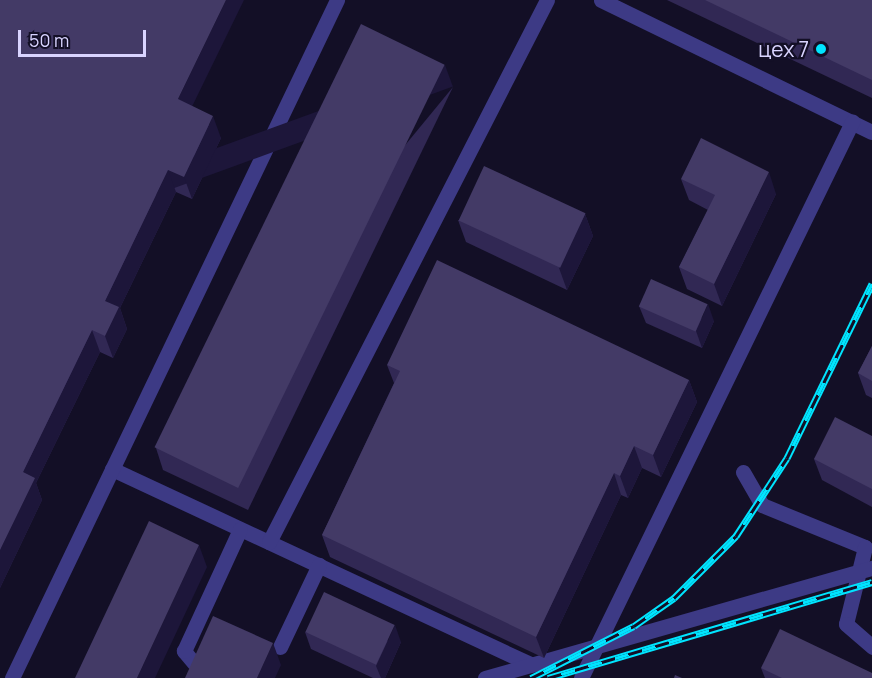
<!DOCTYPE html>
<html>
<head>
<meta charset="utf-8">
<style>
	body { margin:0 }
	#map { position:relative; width:872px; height:678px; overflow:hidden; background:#130f26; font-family:Manrope,sans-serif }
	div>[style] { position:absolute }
	.minor>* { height:15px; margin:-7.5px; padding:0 7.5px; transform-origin:7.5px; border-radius:7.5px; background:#3d3a85 }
	.rail>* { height:7px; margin-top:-3.5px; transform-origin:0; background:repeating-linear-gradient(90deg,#130f26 0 14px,#00e5ff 0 28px); box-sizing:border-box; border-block:2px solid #00e5ff }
	.wall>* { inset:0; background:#312854 }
	.shaded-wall>* { inset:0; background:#1d163a; transform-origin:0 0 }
	.building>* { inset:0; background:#433a66; transform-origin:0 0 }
	.dots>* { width:16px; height:16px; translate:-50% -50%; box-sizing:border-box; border:3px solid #130f26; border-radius:50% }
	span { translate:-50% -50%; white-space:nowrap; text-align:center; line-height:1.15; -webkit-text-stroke:4.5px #130f26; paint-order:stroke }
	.poi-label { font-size:21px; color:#d9d4ff }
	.right { translate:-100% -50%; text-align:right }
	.scale { position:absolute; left:18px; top:30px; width:128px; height:27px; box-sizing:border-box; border:3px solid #d9d4ff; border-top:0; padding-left:8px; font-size:18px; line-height:21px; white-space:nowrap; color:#d9d4ff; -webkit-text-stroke:4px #130f26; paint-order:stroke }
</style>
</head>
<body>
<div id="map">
	<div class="minor">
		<i style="left:601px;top:0;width:301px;rotate:26deg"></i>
		<i style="left:112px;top:469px;width:463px;rotate:25deg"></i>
		<i style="left:743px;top:472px;width:38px;rotate:60deg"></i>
		<i style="left:762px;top:505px;width:111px;rotate:22.2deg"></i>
		<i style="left:865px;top:547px;width:79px;rotate:103.9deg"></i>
		<i style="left:846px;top:624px;width:35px;rotate:41deg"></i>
		<i style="left:269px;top:542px;width:609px;rotate:-62.85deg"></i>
		<i style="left:280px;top:647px;width:91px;rotate:-64.6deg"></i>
		<i style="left:194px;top:663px;width:16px;rotate:-130deg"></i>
		<i style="left:184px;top:651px;width:134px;rotate:-65.3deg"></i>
		<i style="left:12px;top:678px;width:752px;rotate:-64.39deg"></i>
		<i style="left:485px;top:678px;width:402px;rotate:-15.9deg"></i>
		<i style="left:581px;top:678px;width:619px;rotate:-64.01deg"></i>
	</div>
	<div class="rail">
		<i style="left:531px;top:678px;width:115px;rotate:-26.8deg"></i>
		<i style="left:634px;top:626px;width:49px;rotate:-35deg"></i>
		<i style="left:674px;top:598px;width:88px;rotate:-45deg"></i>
		<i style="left:736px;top:536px;width:93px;rotate:-56.8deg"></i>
		<i style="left:787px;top:458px;width:194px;rotate:-64deg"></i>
		<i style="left:548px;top:678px;width:338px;rotate:-16.5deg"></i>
	</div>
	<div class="wall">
		<i style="clip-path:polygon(0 0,193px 107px,221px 138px,192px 199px,176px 192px,120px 308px,127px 329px,113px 358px,100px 352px,36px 483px,42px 500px,0 588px)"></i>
		<i style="clip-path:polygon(667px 0,872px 0,872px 98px)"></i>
		<i style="clip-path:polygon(453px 87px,248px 510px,163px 470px,156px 448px)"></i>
		<i style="clip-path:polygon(681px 179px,776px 194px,722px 306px,687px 289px,679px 267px,708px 210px,689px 200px)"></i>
		<i style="clip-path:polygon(585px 214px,593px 236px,567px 290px,466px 242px,458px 220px)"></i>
		<i style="clip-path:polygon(639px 306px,714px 321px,702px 348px,646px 323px)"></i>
		<i style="clip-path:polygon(872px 346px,872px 398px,866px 395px,858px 373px)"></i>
		<i style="clip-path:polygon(387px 365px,689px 380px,697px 402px,661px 477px,642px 468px,628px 498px,621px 495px,544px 658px,330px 557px,322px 535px,394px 383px)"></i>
		<i style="clip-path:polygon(872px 436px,872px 507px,822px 480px,814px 459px)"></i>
		<i style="clip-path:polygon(305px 632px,401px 642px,385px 678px,373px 678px,311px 649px)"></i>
		<i style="clip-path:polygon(761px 668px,872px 678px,765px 678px)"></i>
	</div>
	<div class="shaded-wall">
		<i style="clip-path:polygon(226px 0,244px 0,185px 121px,178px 99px)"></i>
		<i style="left:445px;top:65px;width:23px;height:471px;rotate:70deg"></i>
		<i style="clip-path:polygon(213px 116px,221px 138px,192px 199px,184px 177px)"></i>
		<i style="clip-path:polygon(168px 170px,176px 192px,120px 308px,127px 329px,113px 358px,105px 336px,105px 301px)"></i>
		<i style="clip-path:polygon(769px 172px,776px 194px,722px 306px,714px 284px)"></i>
		<i style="clip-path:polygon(585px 214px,593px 236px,567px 290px,559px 268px)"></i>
		<i style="clip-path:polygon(708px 304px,714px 321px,702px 348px,696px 331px)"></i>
		<i style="clip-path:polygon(92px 330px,100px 352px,36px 483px,42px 500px,0 588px,0 550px,23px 472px)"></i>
		<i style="clip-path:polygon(689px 380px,697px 402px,661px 477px,653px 455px)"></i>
		<i style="clip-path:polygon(634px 446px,642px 468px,628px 498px,620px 476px)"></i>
		<i style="clip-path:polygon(614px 473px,621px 495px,544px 658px,536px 637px)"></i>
		<i style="clip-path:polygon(199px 545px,207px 567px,155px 678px,137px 678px)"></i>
		<i style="clip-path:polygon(395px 625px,401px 642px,385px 678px,381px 678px,376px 666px)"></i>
		<i style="clip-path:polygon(273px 643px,281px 665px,275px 678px,257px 678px)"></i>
	</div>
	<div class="building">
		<i style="clip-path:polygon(0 0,226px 0,178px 99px,213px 116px,184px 177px,168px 170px,105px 301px,119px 307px,105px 336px,92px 330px,23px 472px,35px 478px,0 550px)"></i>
		<i style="clip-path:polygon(705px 0,872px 0,872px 80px)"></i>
		<i style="left:361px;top:24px;width:93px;height:471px;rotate:26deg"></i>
		<i style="clip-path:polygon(701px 138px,769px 172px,714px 284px,679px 267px,715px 195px,681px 179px)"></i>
		<i style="left:484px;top:166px;width:112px;height:60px;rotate:25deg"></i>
		<i style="clip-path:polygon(437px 260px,689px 380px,653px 455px,634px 446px,620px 476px,614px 473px,536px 637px,322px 535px,400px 371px,387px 365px)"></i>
		<i style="left:651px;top:279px;width:62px;height:30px;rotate:24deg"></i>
		<i style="clip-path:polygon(872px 346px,872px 381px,858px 373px)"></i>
		<i style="clip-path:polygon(835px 417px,872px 436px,872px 489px,814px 459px)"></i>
		<i style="clip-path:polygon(149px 521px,199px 545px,137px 678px,75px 678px)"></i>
		<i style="left:324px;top:592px;width:78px;height:44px;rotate:25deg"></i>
		<i style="clip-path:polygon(213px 616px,273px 643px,257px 678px,185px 678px)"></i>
		<i style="clip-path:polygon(780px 629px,872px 673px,872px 678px,782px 678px,761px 668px)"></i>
		<i style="clip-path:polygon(675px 675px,682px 678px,674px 678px)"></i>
	</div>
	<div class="dots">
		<i style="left:821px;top:49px;background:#00e5ff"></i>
	</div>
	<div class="poi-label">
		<span class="right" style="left:809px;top:49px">цех 7</span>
	</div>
	<div class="scale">50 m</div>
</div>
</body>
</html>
